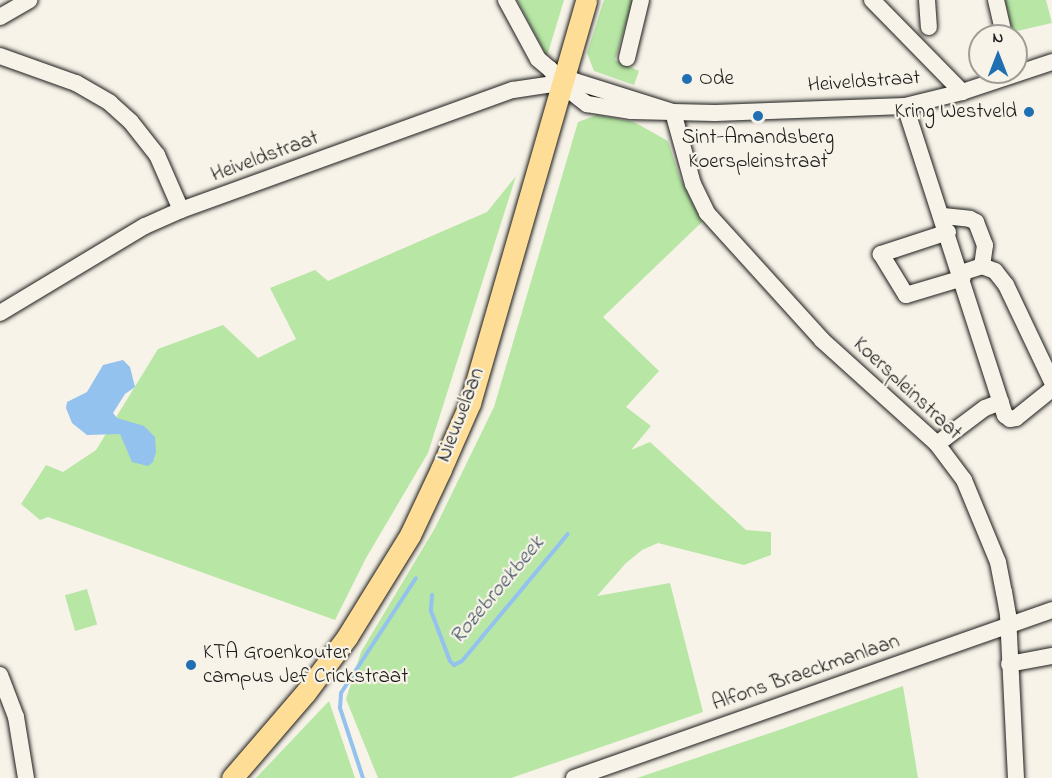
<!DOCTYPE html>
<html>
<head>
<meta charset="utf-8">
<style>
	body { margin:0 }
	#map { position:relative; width:1052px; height:778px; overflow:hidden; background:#f7f3e8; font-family:"Indie Flower",sans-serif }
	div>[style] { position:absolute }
	.green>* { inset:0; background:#b7e6a5; transform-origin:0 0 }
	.water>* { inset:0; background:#93c2ee }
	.stream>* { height:4px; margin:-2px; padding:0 2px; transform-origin:2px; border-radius:2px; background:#93c2ee }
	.roads { filter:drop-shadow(0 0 2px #1c1c1c) drop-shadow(0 0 2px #1c1c1c) }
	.minor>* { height:16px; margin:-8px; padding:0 8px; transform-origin:8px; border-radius:8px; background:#f7f3e8 }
	.major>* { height:21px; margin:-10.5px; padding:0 10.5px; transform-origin:10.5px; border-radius:10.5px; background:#fedd96 }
	.dots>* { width:16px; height:16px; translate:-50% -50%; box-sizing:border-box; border:3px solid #f7f3e8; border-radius:50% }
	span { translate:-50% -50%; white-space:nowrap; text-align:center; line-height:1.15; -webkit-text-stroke:4.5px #f7f3e8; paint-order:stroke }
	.poi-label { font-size:21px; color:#1c1c1c }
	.left { translate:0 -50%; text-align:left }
	.right { translate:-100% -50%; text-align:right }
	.street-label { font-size:21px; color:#1c1c1c }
	.water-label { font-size:22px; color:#465666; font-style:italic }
	.north { position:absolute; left:968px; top:24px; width:60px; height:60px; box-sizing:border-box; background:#f7f3e8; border:2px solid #9f9d96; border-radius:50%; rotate:0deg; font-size:16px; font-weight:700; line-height:24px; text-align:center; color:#1c1c1c }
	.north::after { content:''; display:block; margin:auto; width:21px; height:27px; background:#1f6fb2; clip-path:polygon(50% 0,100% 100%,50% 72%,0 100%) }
</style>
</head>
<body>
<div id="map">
	<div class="green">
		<i style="clip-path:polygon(517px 0,564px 0,547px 56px)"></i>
		<i style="clip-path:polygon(604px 0,633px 0,615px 60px,639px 71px,634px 85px,594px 71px,587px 53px)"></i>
		<i style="clip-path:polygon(1005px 0,1046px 0,1052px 23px,1013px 32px)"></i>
		<i style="clip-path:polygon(597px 115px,634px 122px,668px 141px,680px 178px,702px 222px,603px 317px,659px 371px,626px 407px,651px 426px,631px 450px,650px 442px,746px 530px,771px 532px,771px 555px,744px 565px,658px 543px,642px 550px,626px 563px,597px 596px,670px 583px,703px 712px,511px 778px,378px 778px,346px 699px,361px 652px,435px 528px,494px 407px,578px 122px)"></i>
		<i style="clip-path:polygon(516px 176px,428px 453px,366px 558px,335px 620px,48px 517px,40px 520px,21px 504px,46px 465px,63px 472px,96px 450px,158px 349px,223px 325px,258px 358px,296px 339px,270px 288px,315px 270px,328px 281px,487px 212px)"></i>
		<i style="left:87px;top:589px;width:37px;height:23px;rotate:74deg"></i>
		<i style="clip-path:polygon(903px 686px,918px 778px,637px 778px,782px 729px)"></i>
		<i style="clip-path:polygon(329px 701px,355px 778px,256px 778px)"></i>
	</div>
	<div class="water">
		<i style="clip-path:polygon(123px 360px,130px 367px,135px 387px,125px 394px,113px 413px,117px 418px,144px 426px,155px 437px,156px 452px,153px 462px,148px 466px,132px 462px,120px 434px,87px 435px,72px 423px,66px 408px,67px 402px,87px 392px,103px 365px)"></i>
	</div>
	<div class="stream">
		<i style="left:432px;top:595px;width:16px;rotate:94deg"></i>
		<i style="left:431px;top:611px;width:53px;rotate:69.2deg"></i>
		<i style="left:450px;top:661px;width:6px;rotate:45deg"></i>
		<i style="left:454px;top:665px;width:9px;rotate:-27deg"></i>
		<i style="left:462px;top:661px;width:165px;rotate:-50.2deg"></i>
		<i style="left:363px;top:778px;width:74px;rotate:-108.2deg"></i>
		<i style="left:340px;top:708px;width:15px;rotate:-86deg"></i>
		<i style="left:341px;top:693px;width:137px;rotate:-56.9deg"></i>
	</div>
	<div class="roads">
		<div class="minor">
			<i style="left:506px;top:0;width:67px;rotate:61.5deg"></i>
			<i style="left:538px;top:59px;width:16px;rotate:40deg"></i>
			<i style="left:550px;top:69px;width:19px;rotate:54deg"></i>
			<i style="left:561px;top:84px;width:33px;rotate:38deg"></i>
			<i style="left:587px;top:104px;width:45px;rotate:9deg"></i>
			<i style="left:631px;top:111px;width:84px;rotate:1.4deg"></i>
			<i style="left:715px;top:113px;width:190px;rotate:-2.1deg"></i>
			<i style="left:905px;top:106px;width:59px;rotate:-13.8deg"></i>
			<i style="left:962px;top:92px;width:95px;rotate:-18.4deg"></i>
			<i style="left:872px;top:0;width:129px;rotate:45.6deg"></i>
			<i style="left:927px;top:0;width:27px;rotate:86deg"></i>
			<i style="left:996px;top:0;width:37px;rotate:77deg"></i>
			<i style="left:0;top:17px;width:34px;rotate:-30deg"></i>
			<i style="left:0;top:56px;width:81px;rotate:19.6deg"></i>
			<i style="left:76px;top:83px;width:39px;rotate:30deg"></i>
			<i style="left:110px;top:103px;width:28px;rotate:42deg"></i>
			<i style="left:131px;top:122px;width:42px;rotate:51.8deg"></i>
			<i style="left:157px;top:155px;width:60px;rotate:66.4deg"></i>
			<i style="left:627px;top:58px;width:60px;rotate:-76.4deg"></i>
			<i style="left:905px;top:106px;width:325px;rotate:72.1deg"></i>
			<i style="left:1005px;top:415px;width:6px;rotate:39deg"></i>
			<i style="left:1010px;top:419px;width:6px;rotate:-9deg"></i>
			<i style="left:1016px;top:418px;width:46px;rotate:-38.9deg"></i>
			<i style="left:673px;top:112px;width:75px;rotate:74.5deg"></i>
			<i style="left:693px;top:184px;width:32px;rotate:64deg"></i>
			<i style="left:707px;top:213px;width:171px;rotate:47.8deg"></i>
			<i style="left:822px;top:340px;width:155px;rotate:42.1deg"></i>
			<i style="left:937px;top:444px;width:45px;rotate:53.1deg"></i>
			<i style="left:964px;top:480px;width:89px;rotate:67.5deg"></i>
			<i style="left:998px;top:562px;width:31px;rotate:79deg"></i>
			<i style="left:1004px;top:592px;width:23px;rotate:80deg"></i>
			<i style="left:1008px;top:615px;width:163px;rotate:87.2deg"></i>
			<i style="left:943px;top:216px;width:27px;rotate:6deg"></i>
			<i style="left:970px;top:219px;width:7px;rotate:27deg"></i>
			<i style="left:976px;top:222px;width:25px;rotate:69deg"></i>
			<i style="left:985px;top:245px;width:21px;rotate:98deg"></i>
			<i style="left:948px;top:232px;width:71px;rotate:161.8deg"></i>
			<i style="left:881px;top:254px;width:48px;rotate:58.6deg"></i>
			<i style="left:906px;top:295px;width:59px;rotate:-16.6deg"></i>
			<i style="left:961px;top:273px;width:22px;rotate:-18deg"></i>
			<i style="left:982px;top:266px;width:14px;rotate:21deg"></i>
			<i style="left:995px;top:271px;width:18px;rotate:52deg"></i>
			<i style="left:1006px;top:285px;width:107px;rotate:64.6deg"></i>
			<i style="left:0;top:313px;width:169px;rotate:-31deg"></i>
			<i style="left:145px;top:226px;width:39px;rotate:-24deg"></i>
			<i style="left:181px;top:210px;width:353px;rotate:-19.9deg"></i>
			<i style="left:513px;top:90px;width:62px;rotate:-8.4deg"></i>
			<i style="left:574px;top:81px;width:104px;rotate:17.4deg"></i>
			<i style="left:937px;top:444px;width:60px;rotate:-36.9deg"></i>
			<i style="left:985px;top:408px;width:17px;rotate:-21deg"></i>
			<i style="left:1009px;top:664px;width:44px;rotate:-10.5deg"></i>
			<i style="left:0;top:675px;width:45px;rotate:69.1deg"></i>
			<i style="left:16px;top:717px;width:62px;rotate:80.7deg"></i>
			<i style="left:574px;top:778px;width:507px;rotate:-19.36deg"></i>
		</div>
		<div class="major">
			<i style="left:232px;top:778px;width:113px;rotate:-49.3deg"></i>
			<i style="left:306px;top:692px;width:69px;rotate:-53.3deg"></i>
			<i style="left:347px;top:637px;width:120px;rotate:-58.3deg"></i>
			<i style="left:410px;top:535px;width:73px;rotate:-64.8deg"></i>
			<i style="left:441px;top:469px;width:72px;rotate:-66.3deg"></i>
			<i style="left:470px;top:403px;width:419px;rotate:-73.9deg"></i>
		</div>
	</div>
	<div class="dots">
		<i style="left:687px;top:79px;background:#1f6fb2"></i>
		<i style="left:1029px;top:112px;background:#1f6fb2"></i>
		<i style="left:758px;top:116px;background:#1f6fb2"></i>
		<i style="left:191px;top:665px;background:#1f6fb2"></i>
	</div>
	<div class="poi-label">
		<span class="left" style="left:699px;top:79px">Ode</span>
		<span class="right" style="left:1017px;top:112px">Kring Westveld</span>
		<span style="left:758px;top:150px">Sint-Amandsberg<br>Koerspleinstraat</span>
		<span class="left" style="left:203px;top:665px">KTA Groenkouter<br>campus Jef Crickstraat</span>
	</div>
	<div class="street-label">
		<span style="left:864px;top:82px;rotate:-4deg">Heiveldstraat</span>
		<span style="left:265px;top:157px;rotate:-20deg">Heiveldstraat</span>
		<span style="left:907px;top:389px;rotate:43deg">Koerspleinstraat</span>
		<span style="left:461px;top:415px;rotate:-69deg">Nieuwelaan</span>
		<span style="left:806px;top:673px;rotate:-19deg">Alfons Braeckmanlaan</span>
	</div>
	<div class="water-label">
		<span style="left:498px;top:591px;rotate:-50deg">Rozebroekbeek</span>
	</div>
	<div class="north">N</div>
</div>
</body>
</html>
